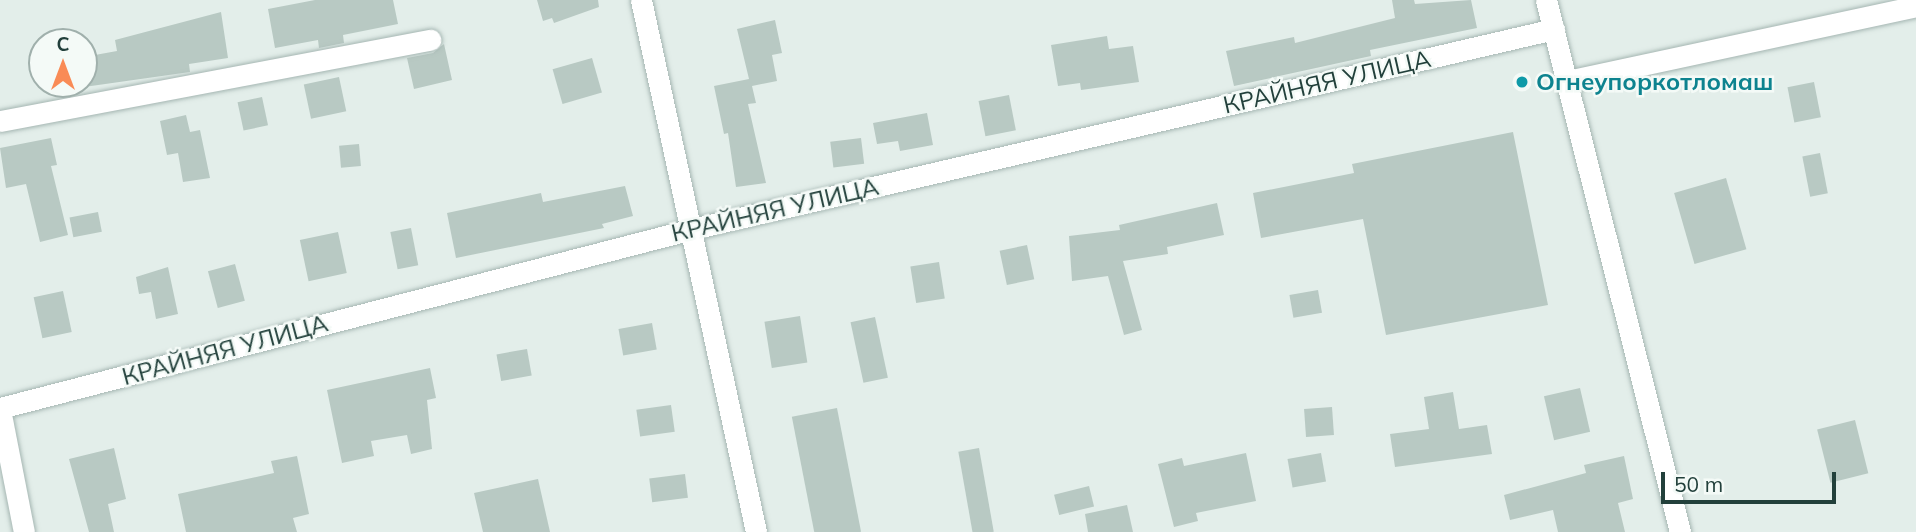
<!DOCTYPE html>
<html>
<head>
<meta charset="utf-8">
<style>
	body { margin:0 }
	#map { position:relative; width:1916px; height:532px; overflow:hidden; background:#e3eeea; font-family:Mulish,sans-serif }
	div>[style] { position:absolute }
	.building>* { inset:0; background:#b8c9c3; transform-origin:0 0 }
	.roads { filter:drop-shadow(0 0 2px #a5b6b2) drop-shadow(0 0 2px #a5b6b2) }
	.minor>* { height:21px; margin:-10.5px; padding:0 10.5px; transform-origin:10.5px; border-radius:10.5px; background:#fff }
	.secondary>* { height:21px; margin:-10.5px; padding:0 10.5px; transform-origin:10.5px; border-radius:10.5px; background:#fff }
	.dots>* { width:19px; height:19px; translate:-50% -50%; box-sizing:border-box; border:4px solid #f4faf7; border-radius:50% }
	span { translate:-50% -50%; white-space:nowrap; text-align:center; line-height:1.15; -webkit-text-stroke:5px #f4faf7; paint-order:stroke }
	.street-label { font-size:24px; color:#22403b }
	.culture-label { font-size:24px; color:#0d838f; font-weight:700 }
	.left { translate:0 -50%; text-align:left }
	.north { position:absolute; left:28px; top:28px; width:70px; height:70px; box-sizing:border-box; background:#f4faf7; border:2px solid #a0b0ac; border-radius:50%; rotate:0deg; font-size:19px; font-weight:700; line-height:28px; text-align:center; color:#22403b }
	.north::after { content:''; display:block; margin:auto; width:24px; height:32px; background:#f98b56; clip-path:polygon(50% 0,100% 100%,50% 72%,0 100%) }
	.scale { position:absolute; left:1661px; top:472px; width:175px; height:32px; box-sizing:border-box; border:4px solid #22403b; border-top:0; padding-left:9px; font-size:21px; line-height:24px; white-space:nowrap; color:#22403b; -webkit-text-stroke:5px #f4faf7; paint-order:stroke }
</style>
</head>
<body>
<div id="map">
	<div class="building">
		<i style="clip-path:polygon(315px 0,393px 0,398px 24px,343px 35px,344px 43px,319px 48px,318px 40px,275px 48px,268px 9px)"></i>
		<i style="clip-path:polygon(537px 0,598px 0,599px 7px,554px 23px,552px 18px,543px 21px)"></i>
		<i style="clip-path:polygon(1392px 0,1414px 0,1415px 4px,1471px 0,1477px 28px,1370px 50px,1371px 56px,1234px 86px,1226px 51px,1294px 37px,1295px 43px,1395px 18px)"></i>
		<i style="clip-path:polygon(221px 12px,228px 58px,189px 64px,190px 72px,84px 87px,84px 57px,117px 51px,115px 40px)"></i>
		<i style="clip-path:polygon(775px 20px,782px 53px,772px 55px,777px 81px,752px 86px,756px 103px,748px 104px,766px 183px,736px 187px,728px 133px,724px 134px,714px 86px,749px 79px,737px 29px)"></i>
		<i style="clip-path:polygon(1107px 36px,1109px 49px,1133px 46px,1139px 82px,1081px 90px,1080px 83px,1058px 86px,1051px 45px)"></i>
		<i style="clip-path:polygon(444px 44px,452px 80px,414px 89px,407px 58px,433px 53px)"></i>
		<i style="left:592px;top:58px;width:36px;height:41px;rotate:74deg"></i>
		<i style="left:339px;top:77px;width:35px;height:36px;rotate:78deg"></i>
		<i style="left:1814px;top:82px;width:36px;height:27px;rotate:79deg"></i>
		<i style="left:1009px;top:95px;width:36px;height:31px;rotate:79deg"></i>
		<i style="left:262px;top:97px;width:29px;height:25px;rotate:78deg"></i>
		<i style="clip-path:polygon(927px 113px,933px 145px,900px 151px,898px 141px,877px 144px,873px 123px)"></i>
		<i style="clip-path:polygon(186px 115px,190px 132px,200px 130px,210px 178px,183px 182px,178px 153px,167px 155px,160px 121px)"></i>
		<i style="clip-path:polygon(1513px 132px,1548px 305px,1386px 335px,1363px 219px,1261px 238px,1253px 193px,1354px 173px,1352px 164px)"></i>
		<i style="clip-path:polygon(51px 138px,57px 165px,51px 166px,68px 235px,40px 242px,26px 184px,6px 188px,0 148px)"></i>
		<i style="left:861px;top:138px;width:26px;height:31px;rotate:83deg"></i>
		<i style="left:359px;top:144px;width:22px;height:20px;rotate:85deg"></i>
		<i style="left:1820px;top:153px;width:41px;height:18px;rotate:79deg"></i>
		<i style="left:1726px;top:178px;width:74px;height:54px;rotate:74deg"></i>
		<i style="clip-path:polygon(625px 186px,633px 216px,602px 224px,604px 228px,456px 258px,447px 213px,541px 193px,543px 202px)"></i>
		<i style="clip-path:polygon(1217px 203px,1224px 235px,1167px 247px,1168px 254px,1123px 261px,1142px 330px,1124px 335px,1108px 276px,1072px 281px,1069px 236px,1120px 230px,1119px 225px)"></i>
		<i style="left:98px;top:212px;width:20px;height:29px;rotate:79deg"></i>
		<i style="left:411px;top:228px;width:38px;height:21px;rotate:79deg"></i>
		<i style="left:338px;top:232px;width:42px;height:39px;rotate:78deg"></i>
		<i style="left:1027px;top:245px;width:35px;height:28px;rotate:78deg"></i>
		<i style="left:939px;top:262px;width:37px;height:29px;rotate:81deg"></i>
		<i style="left:235px;top:264px;width:38px;height:28px;rotate:75deg"></i>
		<i style="clip-path:polygon(168px 267px,178px 314px,156px 319px,151px 292px,139px 294px,136px 277px)"></i>
		<i style="left:1318px;top:290px;width:23px;height:29px;rotate:80deg"></i>
		<i style="left:63px;top:291px;width:42px;height:30px;rotate:78deg"></i>
		<i style="left:800px;top:316px;width:47px;height:36px;rotate:81deg"></i>
		<i style="left:875px;top:317px;width:62px;height:25px;rotate:78deg"></i>
		<i style="left:652px;top:323px;width:27px;height:34px;rotate:80deg"></i>
		<i style="left:527px;top:349px;width:27px;height:31px;rotate:80deg"></i>
		<i style="clip-path:polygon(430px 368px,436px 398px,427px 400px,432px 449px,411px 454px,407px 435px,371px 441px,374px 456px,342px 463px,327px 390px)"></i>
		<i style="left:1580px;top:388px;width:45px;height:37px;rotate:77deg"></i>
		<i style="clip-path:polygon(1453px 392px,1459px 429px,1487px 425px,1492px 454px,1395px 467px,1390px 434px,1429px 429px,1424px 397px)"></i>
		<i style="left:671px;top:405px;width:27px;height:35px;rotate:82deg"></i>
		<i style="left:1332px;top:407px;width:28px;height:28px;rotate:86deg"></i>
		<i style="left:837px;top:408px;width:126px;height:46px;rotate:79deg"></i>
		<i style="left:1855px;top:420px;width:55px;height:39px;rotate:76deg"></i>
		<i style="clip-path:polygon(114px 448px,126px 499px,108px 504px,114px 532px,89px 532px,69px 459px)"></i>
		<i style="left:979px;top:448px;width:85px;height:21px;rotate:80deg"></i>
		<i style="clip-path:polygon(1246px 453px,1256px 501px,1196px 513px,1198px 521px,1174px 527px,1158px 464px,1182px 458px,1184px 466px)"></i>
		<i style="left:1321px;top:453px;width:29px;height:34px;rotate:80deg"></i>
		<i style="clip-path:polygon(297px 456px,309px 514px,293px 518px,297px 532px,186px 532px,178px 494px,274px 473px,271px 461px)"></i>
		<i style="clip-path:polygon(1624px 456px,1633px 499px,1618px 503px,1625px 532px,1558px 532px,1553px 510px,1510px 520px,1504px 495px,1586px 473px,1584px 465px)"></i>
		<i style="left:685px;top:474px;width:24px;height:36px;rotate:83deg"></i>
		<i style="clip-path:polygon(538px 479px,550px 532px,483px 532px,474px 493px)"></i>
		<i style="left:1089px;top:486px;width:21px;height:36px;rotate:76deg"></i>
		<i style="clip-path:polygon(1127px 505px,1133px 532px,1088px 532px,1085px 514px)"></i>
	</div>
	<div class="roads">
		<div class="minor">
			<i style="left:641px;top:0;width:544px;rotate:77.8deg"></i>
			<i style="left:0;top:121px;width:438px;rotate:-10.7deg"></i>
			<i style="left:0;top:408px;width:715px;rotate:-14.5deg"></i>
			<i style="left:692px;top:229px;width:885px;rotate:-13.06deg"></i>
			<i style="left:0;top:409px;width:125px;rotate:79deg"></i>
		</div>
		<div class="secondary">
			<i style="left:1546px;top:0;width:549px;rotate:75.86deg"></i>
			<i style="left:1567px;top:81px;width:357px;rotate:-12.1deg"></i>
		</div>
	</div>
	<div class="dots">
		<i style="left:1522px;top:82px;background:#0f9aa8"></i>
	</div>
	<div class="street-label">
		<span style="left:1327px;top:82px;rotate:-13deg">КРАЙНЯЯ УЛИЦА</span>
		<span style="left:775px;top:210px;rotate:-13deg">КРАЙНЯЯ УЛИЦА</span>
		<span style="left:225px;top:350px;rotate:-15deg">КРАЙНЯЯ УЛИЦА</span>
	</div>
	<div class="culture-label">
		<span class="left" style="left:1536px;top:82px">Огнеупоркотломаш</span>
	</div>
	<div class="north">С</div>
	<div class="scale">50 m</div>
</div>
</body>
</html>
